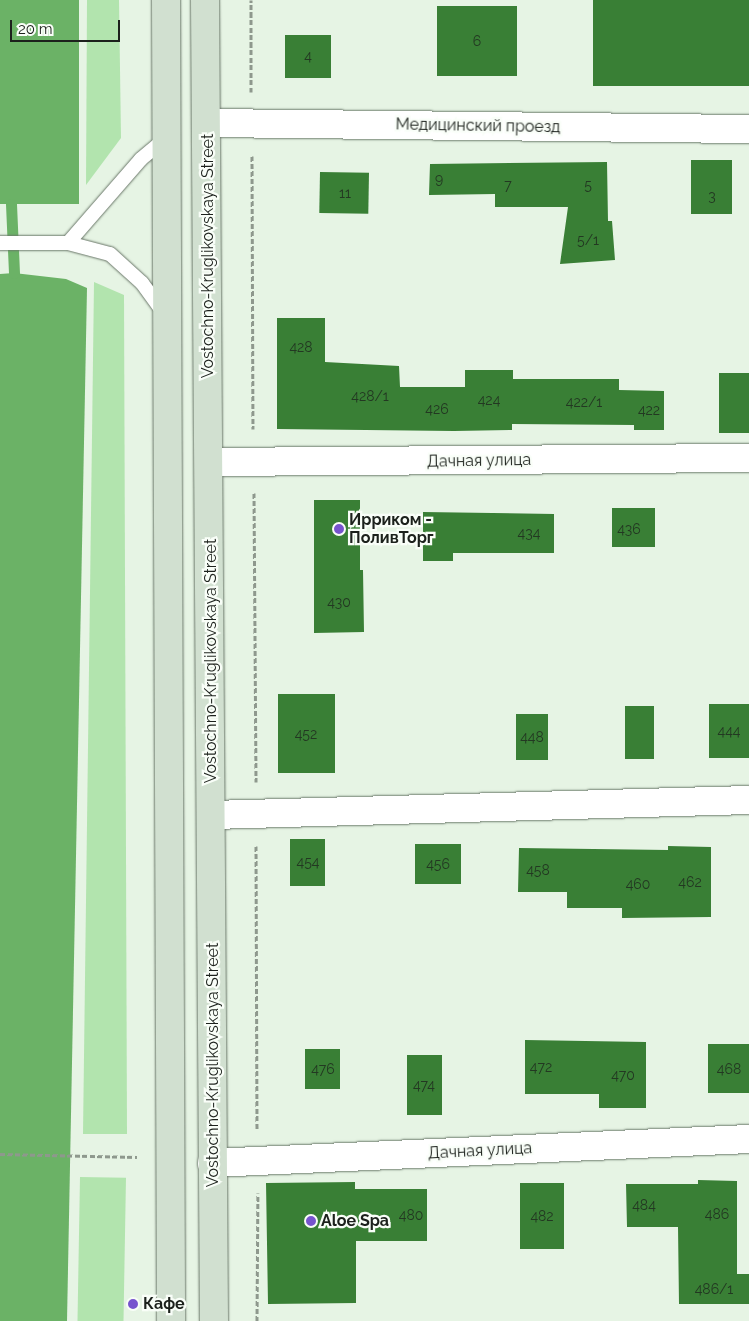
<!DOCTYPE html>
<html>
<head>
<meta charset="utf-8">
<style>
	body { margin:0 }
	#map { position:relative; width:749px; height:1321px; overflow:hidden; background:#e6f4e4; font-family:Raleway,sans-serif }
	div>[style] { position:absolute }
	.green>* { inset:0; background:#b2e4ae; transform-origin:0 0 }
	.water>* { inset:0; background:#6bb266; transform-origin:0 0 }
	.stream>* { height:11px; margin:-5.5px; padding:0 5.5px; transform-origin:5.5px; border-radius:5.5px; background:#6bb266 }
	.building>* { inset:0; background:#397f35; transform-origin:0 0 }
	.path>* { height:3px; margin-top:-1.5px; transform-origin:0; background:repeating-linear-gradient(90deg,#8e988d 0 5px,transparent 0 7.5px) }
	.roads { filter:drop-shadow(0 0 1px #6a7769) drop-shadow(0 0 1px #6a7769) }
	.service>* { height:14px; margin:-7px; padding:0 7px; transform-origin:7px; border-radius:7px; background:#fff }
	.minor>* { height:28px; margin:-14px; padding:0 14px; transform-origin:14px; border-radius:14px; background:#fff }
	.secondary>* { height:28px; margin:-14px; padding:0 14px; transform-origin:14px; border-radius:14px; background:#d1e0d0 }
	.dots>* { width:14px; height:14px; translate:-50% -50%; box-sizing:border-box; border:2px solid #f9fef8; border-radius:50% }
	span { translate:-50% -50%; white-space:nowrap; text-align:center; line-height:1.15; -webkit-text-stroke:4.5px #f9fef8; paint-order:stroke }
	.number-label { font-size:14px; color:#233822 }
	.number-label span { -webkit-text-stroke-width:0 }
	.street-label { font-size:16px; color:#1c211c }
	.poi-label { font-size:16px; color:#1c211c; font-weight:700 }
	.left { translate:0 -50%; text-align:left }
	.scale { position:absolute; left:10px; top:20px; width:110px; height:22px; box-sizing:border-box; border:2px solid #1c211c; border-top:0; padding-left:6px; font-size:15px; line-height:18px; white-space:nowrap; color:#1c211c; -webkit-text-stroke:4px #f9fef8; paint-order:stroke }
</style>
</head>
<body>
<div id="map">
	<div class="green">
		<i style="clip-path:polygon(87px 0,119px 0,121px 138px,86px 185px)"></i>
		<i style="clip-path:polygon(94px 282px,124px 295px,127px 1134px,83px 1134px)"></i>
		<i style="left:80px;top:1177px;width:46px;height:144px;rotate:1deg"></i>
	</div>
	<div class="water">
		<i style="left:0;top:0;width:79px;height:204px"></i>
		<i style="clip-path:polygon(14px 273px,66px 279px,87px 288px,67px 1321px,0 1321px,0 274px)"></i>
	</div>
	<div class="stream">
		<i style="left:11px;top:204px;width:69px;rotate:87.5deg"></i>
	</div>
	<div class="building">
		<i style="left:593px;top:0;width:156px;height:86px"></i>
		<i style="left:517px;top:6px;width:70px;height:80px;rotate:90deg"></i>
		<i style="left:285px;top:35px;width:46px;height:43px"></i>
		<i style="left:732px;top:160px;width:54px;height:41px;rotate:90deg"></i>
		<i style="clip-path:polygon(607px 162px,608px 221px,612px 221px,615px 260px,560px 264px,568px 207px,495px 207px,495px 194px,429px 195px,430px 164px)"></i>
		<i style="left:320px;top:172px;width:49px;height:41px;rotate:1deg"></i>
		<i style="clip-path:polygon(277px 318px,325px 318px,325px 362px,399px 366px,400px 387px,465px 387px,465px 370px,513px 370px,513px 379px,619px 379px,619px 390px,664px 391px,664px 430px,634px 430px,634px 425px,512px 424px,512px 430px,454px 431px,277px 429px)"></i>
		<i style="left:719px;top:373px;width:30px;height:60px"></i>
		<i style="clip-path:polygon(314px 500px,360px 500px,360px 570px,363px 570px,364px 632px,314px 633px)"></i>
		<i style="left:655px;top:508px;width:39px;height:43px;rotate:90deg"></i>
		<i style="clip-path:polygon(423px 512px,554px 514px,554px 553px,453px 553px,453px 561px,423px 561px)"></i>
		<i style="left:278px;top:694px;width:57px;height:79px"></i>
		<i style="left:749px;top:704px;width:54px;height:40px;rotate:90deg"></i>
		<i style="left:625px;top:706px;width:29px;height:53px"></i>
		<i style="left:548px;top:714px;width:46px;height:32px;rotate:90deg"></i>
		<i style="left:290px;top:839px;width:35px;height:47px"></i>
		<i style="left:415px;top:844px;width:46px;height:40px"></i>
		<i style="clip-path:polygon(668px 846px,711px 847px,711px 917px,622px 918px,622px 908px,567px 908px,567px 892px,518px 892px,519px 848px,668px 850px)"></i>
		<i style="clip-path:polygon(525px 1040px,646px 1042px,646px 1108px,599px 1108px,599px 1094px,525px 1094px)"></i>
		<i style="left:708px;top:1044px;width:41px;height:49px"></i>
		<i style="left:305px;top:1049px;width:35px;height:40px"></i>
		<i style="left:407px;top:1055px;width:35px;height:60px"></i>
		<i style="clip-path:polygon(698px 1180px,737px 1181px,737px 1274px,749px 1274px,749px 1304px,679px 1304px,678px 1227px,627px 1227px,626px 1184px,698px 1184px)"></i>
		<i style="clip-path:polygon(355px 1182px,355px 1189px,427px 1189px,427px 1241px,356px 1241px,356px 1303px,268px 1304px,266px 1183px)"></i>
		<i style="left:520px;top:1183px;width:44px;height:66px"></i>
	</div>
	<div class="path">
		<i style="left:251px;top:92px;width:92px;rotate:-90deg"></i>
		<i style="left:252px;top:156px;width:273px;rotate:89.8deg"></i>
		<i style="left:254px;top:493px;width:289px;rotate:89.6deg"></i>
		<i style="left:256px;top:846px;width:283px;rotate:89.8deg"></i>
		<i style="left:0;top:1154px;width:137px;rotate:1.3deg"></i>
		<i style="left:257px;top:1321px;width:128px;rotate:-89.6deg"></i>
	</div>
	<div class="roads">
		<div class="service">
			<i style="left:0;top:243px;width:68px"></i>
			<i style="left:68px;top:243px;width:43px;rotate:14.7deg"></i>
			<i style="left:110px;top:254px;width:43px;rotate:42.2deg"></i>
			<i style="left:142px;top:283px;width:37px;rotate:54deg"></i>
			<i style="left:68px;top:243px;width:111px;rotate:-49deg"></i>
			<i style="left:141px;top:159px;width:33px;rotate:-40deg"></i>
		</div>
		<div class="minor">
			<i style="left:208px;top:123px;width:541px;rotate:0.64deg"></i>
			<i style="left:210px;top:462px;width:539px;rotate:-0.43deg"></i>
			<i style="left:212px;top:815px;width:537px;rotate:-1.6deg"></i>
			<i style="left:212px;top:1163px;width:538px;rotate:-2.56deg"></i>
		</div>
		<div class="secondary">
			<i style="left:166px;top:0;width:1321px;rotate:89.78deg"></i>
			<i style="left:205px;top:0;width:1321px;rotate:89.61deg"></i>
		</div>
	</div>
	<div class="dots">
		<i style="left:339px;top:529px;background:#7754ce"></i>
		<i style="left:311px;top:1221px;background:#7754ce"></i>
		<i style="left:133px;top:1304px;background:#7754ce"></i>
	</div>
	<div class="number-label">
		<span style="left:477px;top:41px">6</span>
		<span style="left:308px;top:56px">4</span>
		<span style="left:439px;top:179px">9</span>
		<span style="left:508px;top:185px">7</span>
		<span style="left:588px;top:185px">5</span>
		<span style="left:345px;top:193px">11</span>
		<span style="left:712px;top:196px">3</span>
		<span style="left:588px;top:240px">5/1</span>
		<span style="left:301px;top:347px">428</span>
		<span style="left:370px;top:396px">428/1</span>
		<span style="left:489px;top:400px">424</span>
		<span style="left:584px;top:402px">422/1</span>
		<span style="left:437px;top:409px">426</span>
		<span style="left:649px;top:410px">422</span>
		<span style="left:629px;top:529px">436</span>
		<span style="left:529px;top:533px">434</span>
		<span style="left:339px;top:602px">430</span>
		<span style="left:729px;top:731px">444</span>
		<span style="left:306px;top:734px">452</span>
		<span style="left:532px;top:737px">448</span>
		<span style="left:308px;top:862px">454</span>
		<span style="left:438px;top:864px">456</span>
		<span style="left:538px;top:870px">458</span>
		<span style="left:690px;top:882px">462</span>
		<span style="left:638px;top:884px">460</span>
		<span style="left:541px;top:1067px">472</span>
		<span style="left:323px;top:1069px">476</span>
		<span style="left:729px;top:1069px">468</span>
		<span style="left:623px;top:1075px">470</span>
		<span style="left:424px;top:1085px">474</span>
		<span style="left:644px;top:1205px">484</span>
		<span style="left:717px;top:1214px">486</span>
		<span style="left:411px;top:1215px">480</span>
		<span style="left:542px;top:1216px">482</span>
		<span style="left:714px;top:1289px">486/1</span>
	</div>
	<div class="street-label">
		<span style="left:478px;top:126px;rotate:1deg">Медицинский проезд</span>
		<span style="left:208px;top:256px;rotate:-90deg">Vostochno-Kruglikovskaya Street</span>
		<span style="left:479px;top:461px;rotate:-1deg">Дачная улица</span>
		<span style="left:211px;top:661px;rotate:-90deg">Vostochno-Kruglikovskaya Street</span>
		<span style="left:213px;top:1065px;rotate:-90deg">Vostochno-Kruglikovskaya Street</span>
		<span style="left:480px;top:1151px;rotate:-3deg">Дачная улица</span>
	</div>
	<div class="poi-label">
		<span class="left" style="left:349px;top:529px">Ирриком -<br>ПоливТорг</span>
		<span class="left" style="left:321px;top:1221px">Aloe Spa</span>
		<span class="left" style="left:143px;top:1304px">Кафе</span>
	</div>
	<div class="scale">20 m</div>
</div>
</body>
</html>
